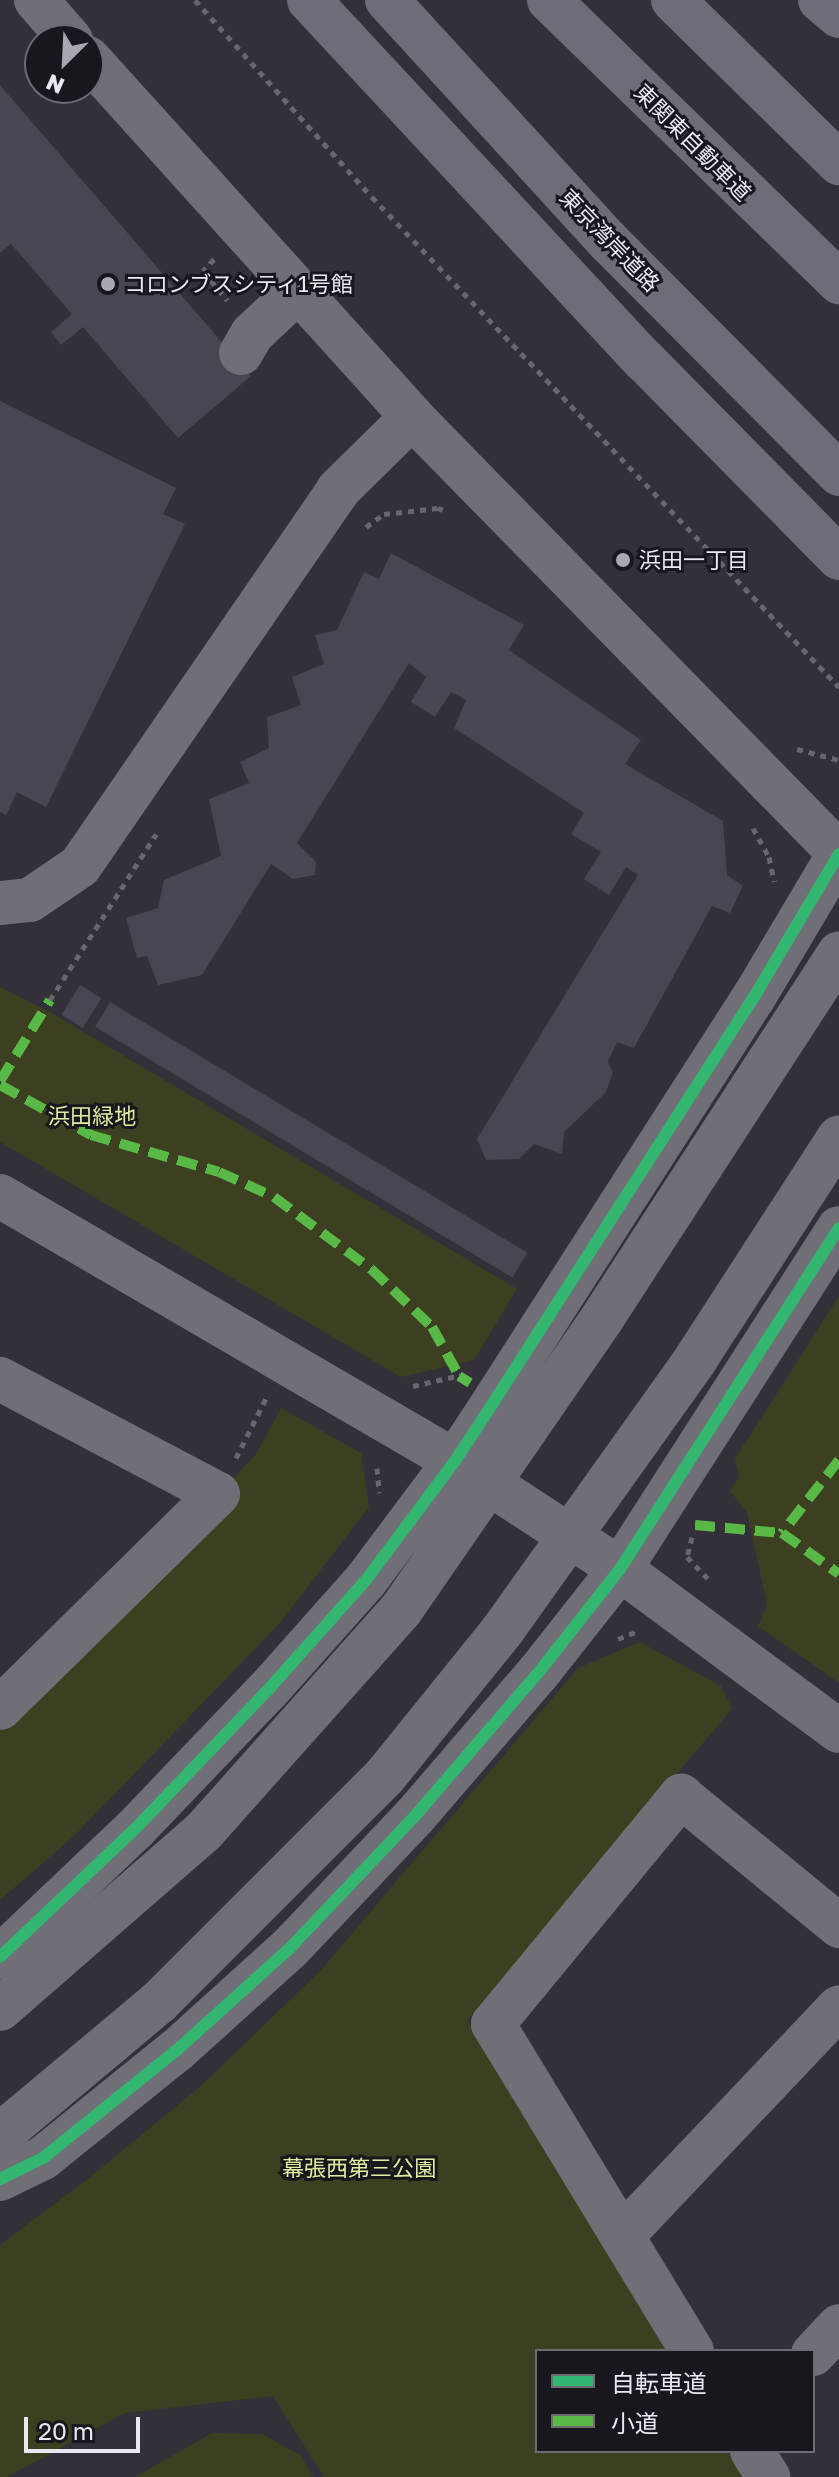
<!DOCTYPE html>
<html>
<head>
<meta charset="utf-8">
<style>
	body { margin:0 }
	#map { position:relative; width:839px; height:2477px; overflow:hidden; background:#33303a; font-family:"Golos Text","Noto Sans JP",sans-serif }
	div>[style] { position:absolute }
	.green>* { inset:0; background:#3c4020 }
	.building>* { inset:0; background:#494551; transform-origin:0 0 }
	.path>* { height:5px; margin-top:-2.5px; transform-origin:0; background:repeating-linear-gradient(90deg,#69666d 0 6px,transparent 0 12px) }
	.minor>* { height:44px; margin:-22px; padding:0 22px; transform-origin:22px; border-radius:22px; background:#706e76 }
	.highway>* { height:44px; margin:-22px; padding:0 22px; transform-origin:22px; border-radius:22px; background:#6f6b77 }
	.quiet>* { height:10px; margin-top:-5px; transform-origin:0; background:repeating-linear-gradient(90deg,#58b947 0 20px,transparent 0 30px) }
	.cycleway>* { height:12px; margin:-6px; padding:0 6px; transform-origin:6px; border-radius:6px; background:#33b770 }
	.dots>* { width:22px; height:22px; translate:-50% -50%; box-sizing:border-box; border:4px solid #19171e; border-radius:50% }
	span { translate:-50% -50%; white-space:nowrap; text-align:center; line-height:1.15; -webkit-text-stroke:6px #19171e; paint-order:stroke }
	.street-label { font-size:22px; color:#eae7f2 }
	.poi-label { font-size:22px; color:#eae7f2 }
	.left { translate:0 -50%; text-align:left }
	.park-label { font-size:22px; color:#dfec9e }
	.legend { position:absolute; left:535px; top:2349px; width:280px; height:104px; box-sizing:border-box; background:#19171e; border:2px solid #6d6a73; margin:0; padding:10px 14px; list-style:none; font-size:24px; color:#eae7f2 }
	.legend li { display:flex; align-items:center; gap:16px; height:40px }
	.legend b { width:40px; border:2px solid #6d6a73 }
	.north { position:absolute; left:24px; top:24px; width:80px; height:80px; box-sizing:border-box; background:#19171e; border:2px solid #6d6a73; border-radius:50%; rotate:204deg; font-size:22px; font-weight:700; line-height:32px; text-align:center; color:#eae7f2 }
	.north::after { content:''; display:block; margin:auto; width:28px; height:36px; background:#aaa7b2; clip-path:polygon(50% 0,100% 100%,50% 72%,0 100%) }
	.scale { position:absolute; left:24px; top:2417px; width:116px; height:36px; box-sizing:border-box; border:4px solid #eae7f2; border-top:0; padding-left:10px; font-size:24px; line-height:28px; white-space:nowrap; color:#eae7f2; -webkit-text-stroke:6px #19171e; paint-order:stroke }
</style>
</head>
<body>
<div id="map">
	<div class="green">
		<i style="clip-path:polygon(0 987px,50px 1012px,517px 1289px,474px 1360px,401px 1377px,0 1142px)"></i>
		<i style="clip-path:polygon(839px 1296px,839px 1683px,758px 1626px,767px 1604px,747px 1512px,730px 1491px,739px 1477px,735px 1459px)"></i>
		<i style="clip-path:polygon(281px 1408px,361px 1453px,369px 1507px,280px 1623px,74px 1836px,0 1900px,0 1718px,109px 1613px,256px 1454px)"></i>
		<i style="clip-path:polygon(640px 1642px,721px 1686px,732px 1709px,467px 2020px,667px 2351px,537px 2351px,537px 2451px,727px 2451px,743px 2477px,324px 2477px,273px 2396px,125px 2413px,7px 2477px,0 2477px,0 2245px,94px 2174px,202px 2085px,321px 1970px,578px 1668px)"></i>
		<i style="clip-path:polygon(212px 2433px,262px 2434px,301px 2456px,313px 2477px,135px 2477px)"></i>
	</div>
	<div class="building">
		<i style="clip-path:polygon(0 85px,251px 376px,178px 438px,83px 327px,61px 345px,51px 332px,72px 314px,11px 244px,0 253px)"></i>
		<i style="clip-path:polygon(0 401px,176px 488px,163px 514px,185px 524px,46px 807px,17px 792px,6px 815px,0 812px)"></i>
		<i style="clip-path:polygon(391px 553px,524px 625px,509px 650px,641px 740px,625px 764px,723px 821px,727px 875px,743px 886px,730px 913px,712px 906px,634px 1048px,617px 1042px,608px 1062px,613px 1072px,606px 1092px,564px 1132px,562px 1154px,534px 1144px,519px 1159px,486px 1160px,477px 1139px,638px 875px,626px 867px,609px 895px,584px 879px,601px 852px,571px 834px,584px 813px,454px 728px,466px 700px,451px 692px,435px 717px,411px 702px,426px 677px,409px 663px,297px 843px,316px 862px,315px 875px,293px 879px,271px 864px,202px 975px,158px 985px,147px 956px,137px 958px,126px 918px,158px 908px,164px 880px,221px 856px,209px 799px,249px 783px,240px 762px,269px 748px,267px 717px,301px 705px,292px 677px,324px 664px,315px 635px,337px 630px,364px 572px,379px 579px)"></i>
		<i style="left:80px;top:985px;width:25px;height:35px;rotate:32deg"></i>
		<i style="left:110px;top:1002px;width:487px;height:29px;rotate:31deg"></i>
	</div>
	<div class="path">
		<i style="left:195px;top:0;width:265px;rotate:48.1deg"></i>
		<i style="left:372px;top:197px;width:677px;rotate:46.38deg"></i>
		<i style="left:214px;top:259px;width:16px;rotate:133deg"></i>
		<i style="left:203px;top:271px;width:38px;rotate:50deg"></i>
		<i style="left:366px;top:527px;width:22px;rotate:-36deg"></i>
		<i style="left:384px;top:514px;width:54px;rotate:-6.3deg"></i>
		<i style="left:438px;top:508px;width:5px;rotate:22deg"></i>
		<i style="left:797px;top:749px;width:43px;rotate:14.7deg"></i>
		<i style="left:753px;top:828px;width:33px;rotate:61deg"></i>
		<i style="left:769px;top:857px;width:25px;rotate:78deg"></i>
		<i style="left:50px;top:1000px;width:197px;rotate:-57.4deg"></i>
		<i style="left:413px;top:1386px;width:49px;rotate:-12.9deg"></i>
		<i style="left:236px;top:1458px;width:67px;rotate:-63.4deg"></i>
		<i style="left:377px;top:1468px;width:25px;rotate:85deg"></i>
		<i style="left:692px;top:1537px;width:21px;rotate:104deg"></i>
		<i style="left:687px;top:1557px;width:33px;rotate:46deg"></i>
		<i style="left:618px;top:1639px;width:22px;rotate:-22deg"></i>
	</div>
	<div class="minor">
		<i style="left:36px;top:0;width:53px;rotate:48.8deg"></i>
		<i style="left:88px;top:58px;width:484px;rotate:47.9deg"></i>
		<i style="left:412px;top:417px;width:610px;rotate:45.6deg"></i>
		<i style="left:241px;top:353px;width:22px;rotate:-60deg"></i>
		<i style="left:252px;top:334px;width:63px;rotate:-43.1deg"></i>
		<i style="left:0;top:903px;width:30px;rotate:-6deg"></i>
		<i style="left:30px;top:900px;width:60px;rotate:-34.2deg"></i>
		<i style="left:80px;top:866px;width:456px;rotate:-55.5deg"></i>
		<i style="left:338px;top:490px;width:104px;rotate:-44.6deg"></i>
		<i style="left:0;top:1196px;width:527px;rotate:30.22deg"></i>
		<i style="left:455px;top:1461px;width:197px;rotate:33.2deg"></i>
		<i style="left:620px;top:1569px;width:272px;rotate:36.5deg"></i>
		<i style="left:0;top:1379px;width:246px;rotate:27.8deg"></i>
		<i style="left:218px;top:1494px;width:305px;rotate:135.5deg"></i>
		<i style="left:0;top:1957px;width:186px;rotate:-43.5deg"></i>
		<i style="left:135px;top:1829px;width:192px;rotate:-46.3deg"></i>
		<i style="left:268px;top:1690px;width:147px;rotate:-48.3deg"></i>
		<i style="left:366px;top:1580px;width:149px;rotate:-53.2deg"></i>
		<i style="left:455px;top:1461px;width:73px;rotate:-56.7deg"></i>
		<i style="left:495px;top:1400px;width:479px;rotate:-57.3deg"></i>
		<i style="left:754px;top:997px;width:166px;rotate:-59.3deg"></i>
		<i style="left:0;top:2009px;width:271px;rotate:-41.1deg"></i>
		<i style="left:204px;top:1831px;width:296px;rotate:-48.3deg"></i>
		<i style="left:401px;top:1610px;width:352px;rotate:-55.4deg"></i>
		<i style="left:601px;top:1320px;width:437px;rotate:-57deg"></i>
		<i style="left:0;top:2135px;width:207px;rotate:-39.9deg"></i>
		<i style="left:159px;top:2002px;width:320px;rotate:-45deg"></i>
		<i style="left:385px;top:1776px;width:186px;rotate:-51.1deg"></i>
		<i style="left:502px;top:1631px;width:333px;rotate:-54.5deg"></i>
		<i style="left:695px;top:1360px;width:265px;rotate:-57.1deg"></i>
		<i style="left:0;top:2179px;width:48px;rotate:-26deg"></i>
		<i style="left:43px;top:2158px;width:172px;rotate:-38.9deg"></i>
		<i style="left:177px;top:2050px;width:152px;rotate:-42.1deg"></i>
		<i style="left:290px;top:1948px;width:182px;rotate:-46.6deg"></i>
		<i style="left:415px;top:1816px;width:190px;rotate:-49.3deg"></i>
		<i style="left:539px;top:1672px;width:131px;rotate:-51.8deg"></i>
		<i style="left:620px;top:1569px;width:405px;rotate:-57.3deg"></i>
		<i style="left:622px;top:2236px;width:315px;rotate:-46.5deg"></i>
		<i style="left:692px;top:2351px;width:383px;rotate:-121.3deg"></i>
		<i style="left:493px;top:2024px;width:296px;rotate:-50.5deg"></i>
		<i style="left:681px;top:1796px;width:205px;rotate:39.4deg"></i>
		<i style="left:813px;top:2354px;width:38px;rotate:-47deg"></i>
		<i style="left:752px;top:2451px;width:31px;rotate:58deg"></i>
	</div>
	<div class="highway">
		<i style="left:309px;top:0;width:492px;rotate:47.1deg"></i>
		<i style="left:644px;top:360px;width:278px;rotate:45.4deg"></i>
		<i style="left:387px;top:0;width:328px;rotate:47.5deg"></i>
		<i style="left:609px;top:242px;width:327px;rotate:45.2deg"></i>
		<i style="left:549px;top:0;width:405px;rotate:44.2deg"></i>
		<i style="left:673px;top:0;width:233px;rotate:44.5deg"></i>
		<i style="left:820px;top:0;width:25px;rotate:40deg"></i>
	</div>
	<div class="quiet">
		<i style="left:0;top:1081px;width:95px;rotate:-58.3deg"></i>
		<i style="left:0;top:1085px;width:104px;rotate:28.8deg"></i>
		<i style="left:91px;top:1135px;width:133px;rotate:16.1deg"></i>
		<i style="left:219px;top:1172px;width:60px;rotate:24.4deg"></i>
		<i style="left:274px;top:1197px;width:121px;rotate:36.6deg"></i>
		<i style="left:371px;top:1269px;width:84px;rotate:43.6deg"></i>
		<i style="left:432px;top:1327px;width:56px;rotate:61.1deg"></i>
		<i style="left:459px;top:1376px;width:13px;rotate:32deg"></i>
		<i style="left:839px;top:1460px;width:93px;rotate:128deg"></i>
		<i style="left:782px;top:1533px;width:70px;rotate:35.7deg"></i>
		<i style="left:695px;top:1525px;width:87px;rotate:5.3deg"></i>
	</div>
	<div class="cycleway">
		<i style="left:0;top:1957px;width:186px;rotate:-43.5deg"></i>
		<i style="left:135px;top:1829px;width:192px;rotate:-46.3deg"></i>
		<i style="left:268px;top:1690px;width:147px;rotate:-48.3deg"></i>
		<i style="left:366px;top:1580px;width:149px;rotate:-53.2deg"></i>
		<i style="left:455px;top:1461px;width:73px;rotate:-56.7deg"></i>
		<i style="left:495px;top:1400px;width:479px;rotate:-57.3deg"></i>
		<i style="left:754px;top:997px;width:166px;rotate:-59.3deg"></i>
		<i style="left:0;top:2179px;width:48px;rotate:-26deg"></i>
		<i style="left:43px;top:2158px;width:172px;rotate:-38.9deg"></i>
		<i style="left:177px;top:2050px;width:152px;rotate:-42.1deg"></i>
		<i style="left:290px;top:1948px;width:182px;rotate:-46.6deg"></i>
		<i style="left:415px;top:1816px;width:190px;rotate:-49.3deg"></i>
		<i style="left:539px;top:1672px;width:131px;rotate:-51.8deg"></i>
		<i style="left:620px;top:1569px;width:405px;rotate:-57.3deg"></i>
	</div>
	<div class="dots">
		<i style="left:108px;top:284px;background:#aaa7b2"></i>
		<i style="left:623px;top:560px;background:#aaa7b2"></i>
	</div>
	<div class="street-label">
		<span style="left:693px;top:142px;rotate:45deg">東関東自動車道</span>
		<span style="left:610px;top:240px;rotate:46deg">東京湾岸道路</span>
	</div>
	<div class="poi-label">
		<span class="left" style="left:124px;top:284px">コロンブスシティ1号館</span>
		<span class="left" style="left:639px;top:560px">浜田一丁目</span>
	</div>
	<div class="park-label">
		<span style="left:92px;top:1116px">浜田緑地</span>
		<span style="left:359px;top:2168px">幕張西第三公園</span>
	</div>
	<ul class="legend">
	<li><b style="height:10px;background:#33b770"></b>自転車道</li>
	<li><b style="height:10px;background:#58b947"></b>小道</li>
	</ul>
	<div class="north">N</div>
	<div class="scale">20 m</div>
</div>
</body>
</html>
